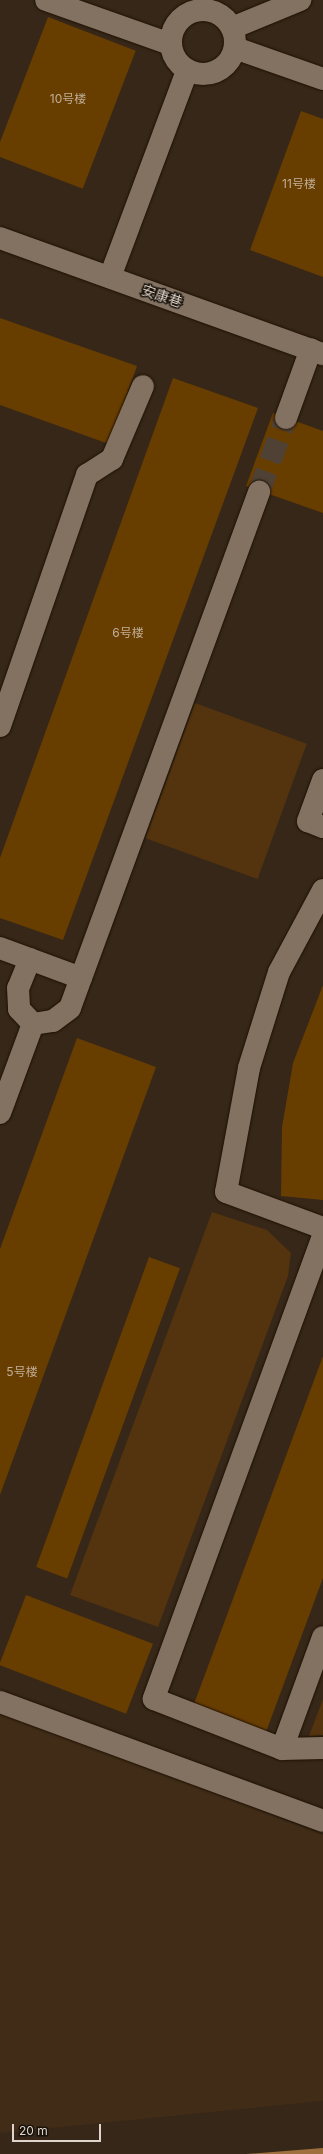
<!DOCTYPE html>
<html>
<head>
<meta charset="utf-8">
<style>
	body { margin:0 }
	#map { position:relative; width:323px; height:2154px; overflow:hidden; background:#362718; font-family:Inter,"Noto Sans SC",sans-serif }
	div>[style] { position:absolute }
	.built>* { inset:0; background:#402c17 }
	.green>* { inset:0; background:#53340e; transform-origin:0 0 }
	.water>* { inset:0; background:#9f703e }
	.building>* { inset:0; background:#683d00; transform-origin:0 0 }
	.minor-tunnel>* { height:22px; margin-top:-11px; transform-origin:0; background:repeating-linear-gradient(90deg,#4f4133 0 22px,transparent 0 33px) }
	.roads { filter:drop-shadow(0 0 1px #1d1003) drop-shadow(0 0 1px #1d1003) }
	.minor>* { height:22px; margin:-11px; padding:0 11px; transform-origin:11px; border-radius:11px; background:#837261 }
	.minor>.ring { margin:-11px; padding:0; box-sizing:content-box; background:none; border:22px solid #837261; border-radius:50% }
	span { translate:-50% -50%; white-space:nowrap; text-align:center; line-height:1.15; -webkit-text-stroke:3px #18120b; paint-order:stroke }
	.number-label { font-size:12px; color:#c1af98 }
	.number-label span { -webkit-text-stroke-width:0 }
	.street-label { font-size:14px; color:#dfd5cb }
	.scale { position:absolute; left:12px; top:2124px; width:89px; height:18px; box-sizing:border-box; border:2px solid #dfd5cb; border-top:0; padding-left:5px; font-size:12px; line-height:14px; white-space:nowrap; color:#dfd5cb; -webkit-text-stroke:3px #18120b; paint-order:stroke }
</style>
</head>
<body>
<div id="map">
	<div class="built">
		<i style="clip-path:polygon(0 1711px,323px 1835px,323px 2101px,0 2133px)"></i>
	</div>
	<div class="green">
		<i style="left:195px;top:703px;width:119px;height:144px;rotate:20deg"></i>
		<i style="clip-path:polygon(212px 1212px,267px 1230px,291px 1253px,288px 1276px,158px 1627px,70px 1595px)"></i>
		<i style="clip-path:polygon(323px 1699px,323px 1735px,309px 1736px)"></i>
	</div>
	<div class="water">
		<i style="clip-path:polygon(323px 2148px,323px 2154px,246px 2154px)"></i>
	</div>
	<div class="building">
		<i style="left:48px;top:17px;width:94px;height:148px;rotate:21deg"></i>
		<i style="clip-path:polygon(301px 111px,323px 119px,323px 277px,250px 250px)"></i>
		<i style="clip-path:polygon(0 318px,137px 366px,109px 444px,0 405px)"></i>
		<i style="clip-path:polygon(173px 378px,258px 408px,63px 940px,0 918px,0 858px)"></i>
		<i style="clip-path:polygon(273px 413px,323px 431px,323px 513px,246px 486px)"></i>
		<i style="clip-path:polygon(323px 985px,323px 1200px,281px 1196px,282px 1127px,293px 1063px)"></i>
		<i style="clip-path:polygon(77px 1038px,156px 1067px,0 1495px,0 1249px)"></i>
		<i style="left:149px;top:1257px;width:33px;height:330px;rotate:20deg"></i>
		<i style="clip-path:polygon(323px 1356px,323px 1578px,266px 1732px,194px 1704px)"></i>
		<i style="left:26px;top:1595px;width:136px;height:75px;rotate:21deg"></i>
	</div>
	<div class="minor-tunnel">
		<i style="left:259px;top:492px;width:79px;rotate:-70deg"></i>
	</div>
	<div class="roads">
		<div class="minor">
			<i style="left:46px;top:0;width:132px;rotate:19.5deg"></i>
			<i class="ring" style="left:171px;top:10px;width:42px;height:42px"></i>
			<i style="left:232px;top:28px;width:74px;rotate:-22.4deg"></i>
			<i style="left:235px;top:48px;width:93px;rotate:19.4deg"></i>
			<i style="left:0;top:238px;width:343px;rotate:19.8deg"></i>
			<i style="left:110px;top:277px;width:220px;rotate:-69.5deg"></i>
			<i style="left:286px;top:418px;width:73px;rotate:-70.1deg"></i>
			<i style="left:0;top:726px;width:266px;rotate:-70.9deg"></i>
			<i style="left:87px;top:475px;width:30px;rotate:-33deg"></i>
			<i style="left:112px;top:459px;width:79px;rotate:-67deg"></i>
			<i style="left:323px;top:780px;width:44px;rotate:110.1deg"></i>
			<i style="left:308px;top:821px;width:16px;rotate:22deg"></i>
			<i style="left:323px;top:890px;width:93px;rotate:118.2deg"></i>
			<i style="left:279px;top:972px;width:101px;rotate:107.4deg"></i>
			<i style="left:249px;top:1068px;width:126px;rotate:100.5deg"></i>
			<i style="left:226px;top:1192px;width:103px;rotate:20.4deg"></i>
			<i style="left:0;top:948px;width:86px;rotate:20.3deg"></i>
			<i style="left:81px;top:978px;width:518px;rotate:-69.88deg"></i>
			<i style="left:30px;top:959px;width:31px;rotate:112deg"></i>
			<i style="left:18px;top:988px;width:21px;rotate:87deg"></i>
			<i style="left:19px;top:1009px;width:21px;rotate:47deg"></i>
			<i style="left:0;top:1113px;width:95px;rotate:-69.7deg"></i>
			<i style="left:33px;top:1024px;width:20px;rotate:-9deg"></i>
			<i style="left:53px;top:1021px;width:21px;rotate:-37deg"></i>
			<i style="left:70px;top:1008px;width:32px;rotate:-70deg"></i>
			<i style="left:323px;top:1236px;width:493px;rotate:110.1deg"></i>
			<i style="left:154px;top:1699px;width:137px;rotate:21.3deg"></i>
			<i style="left:282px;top:1749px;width:41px;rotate:-1.4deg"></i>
			<i style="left:0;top:1702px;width:344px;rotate:20.2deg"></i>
			<i style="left:282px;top:1749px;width:119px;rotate:-69.9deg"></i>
		</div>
	</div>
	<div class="number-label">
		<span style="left:68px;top:99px">10号楼</span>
		<span style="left:299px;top:184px">11号楼</span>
		<span style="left:128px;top:633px">6号楼</span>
		<span style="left:22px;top:1372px">5号楼</span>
	</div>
	<div class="street-label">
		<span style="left:162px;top:296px;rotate:19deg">安康巷</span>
	</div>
	<div class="scale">20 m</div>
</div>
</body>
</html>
